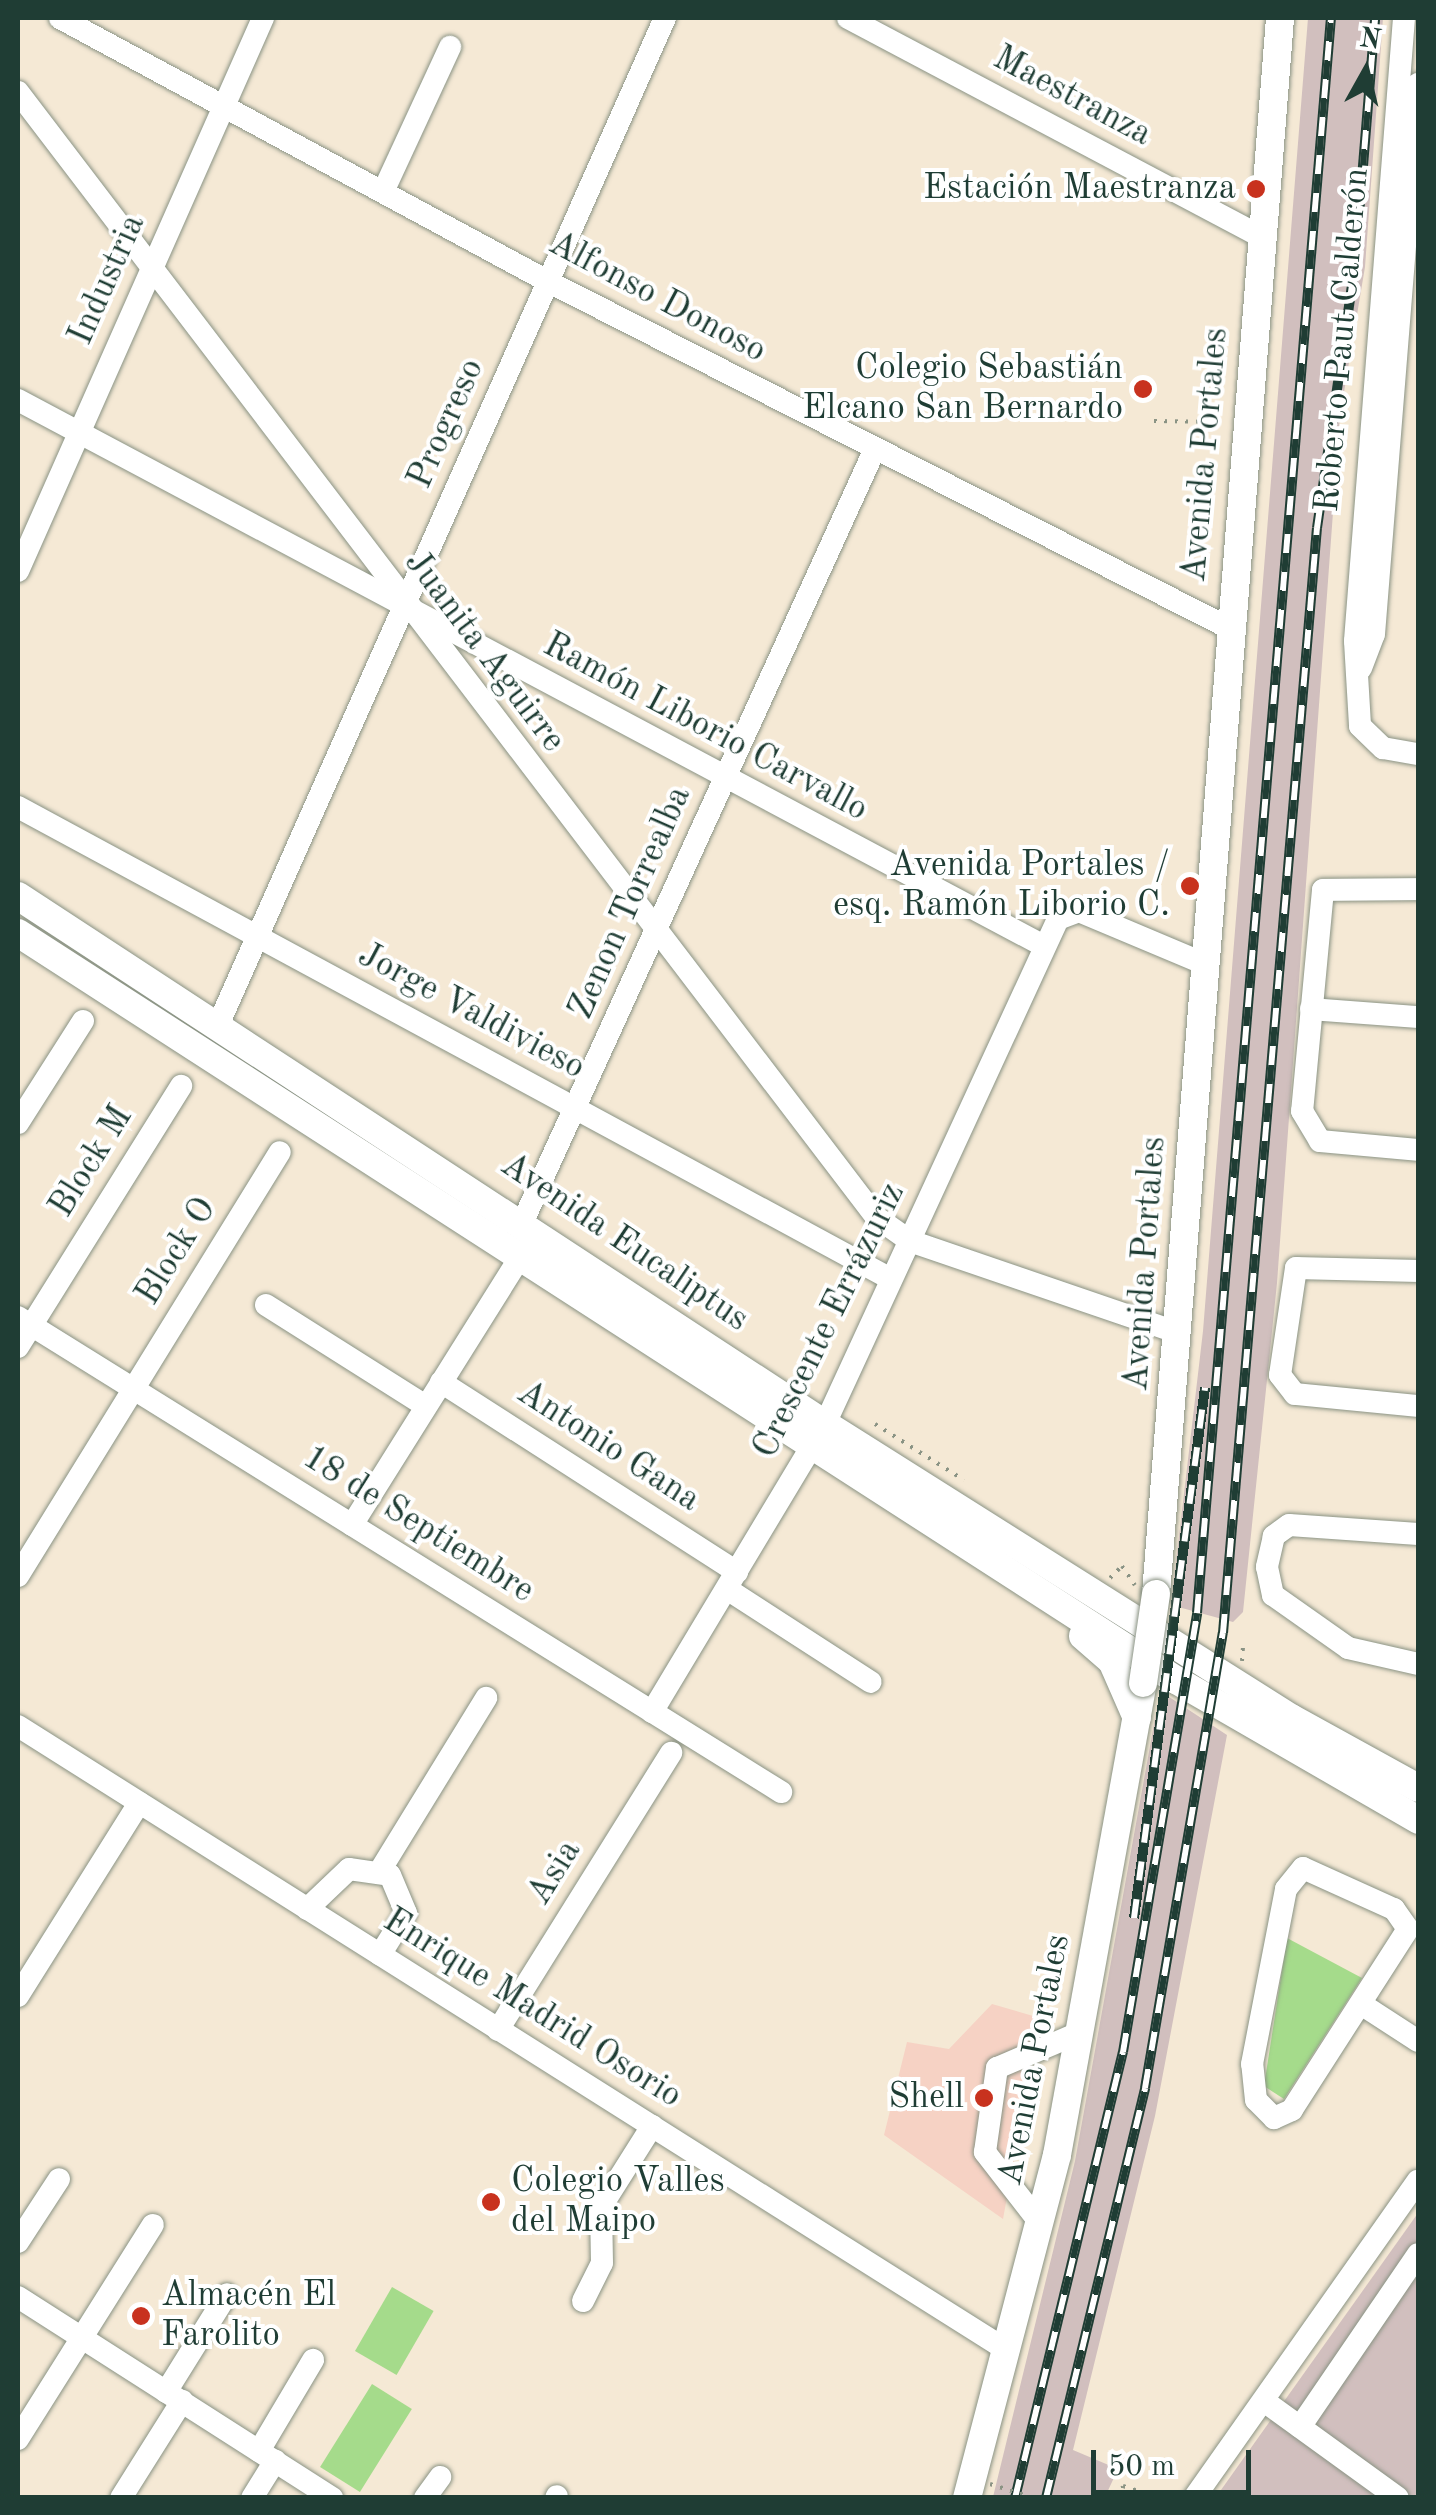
<!DOCTYPE html>
<html>
<head>
<meta charset="utf-8">
<style>
	body { margin:0 }
	#map { position:relative; width:1436px; height:2515px; overflow:hidden; background:#f5e9d5; font-family:"Old Standard TT",serif }
	div>[style] { position:absolute }
	.built>* { inset:0; background:#f6d2c4 }
	.industrial>* { inset:0; background:#d1bfbe }
	.green>* { inset:0; background:#a5db8b; transform-origin:0 0 }
	.path>* { height:4px; margin-top:-2px; transform-origin:0; background:repeating-linear-gradient(90deg,#8a9384 0 2.5px,transparent 0 10.5px) }
	.roads { filter:drop-shadow(0 0 2px #8a9384) drop-shadow(0 0 2px #8a9384) }
	.minor>* { height:22px; margin:-11px; padding:0 11px; transform-origin:11px; border-radius:11px; background:#fff }
	.major>* { height:28px; margin:-14px; padding:0 14px; transform-origin:14px; border-radius:14px; background:#fff }
	.rail>* { height:10px; margin-top:-5px; transform-origin:0; background:repeating-linear-gradient(90deg,#fff 0 19px,#1f3d34 0 38px); box-sizing:border-box; border-block:2px solid #1f3d34 }
	.path-bridge>* { height:4px; margin-top:-2px; transform-origin:0; background:repeating-linear-gradient(90deg,#8a9384 0 2.5px,transparent 0 10.5px) }
	.bridges { filter:drop-shadow(0 0 2px #8a9384) drop-shadow(0 0 2px #8a9384) }
	.major-bridge>* { height:28px; margin:-14px; padding:0 14px; transform-origin:14px; border-radius:14px; background:#fff }
	.dots>* { width:28px; height:28px; translate:-50% -50%; box-sizing:border-box; border:5px solid #fff; border-radius:50% }
	span { translate:-50% -50%; white-space:nowrap; text-align:center; line-height:1.15; -webkit-text-stroke:8px #fff; paint-order:stroke }
	.street-label { font-size:35px; color:#1f3d34 }
	.poi-label { font-size:35px; color:#1f3d34 }
	.right { translate:-100% -50%; text-align:right }
	.left { translate:0 -50%; text-align:left }
	.frame { position:absolute; inset:0; border:20px solid #1f3d34; pointer-events:none }
	.north { position:absolute; left:1316px; top:20px; width:100px; height:100px; -webkit-text-stroke:8px #fff; paint-order:stroke; rotate:8deg; font-size:28px; font-weight:700; line-height:40px; text-align:center; color:#1f3d34 }
	.north::after { content:''; display:block; margin:auto; width:35px; height:45px; background:#1f3d34; clip-path:polygon(50% 0,100% 100%,50% 72%,0 100%) }
	.scale { position:absolute; left:1091px; top:2450px; width:160px; height:45px; box-sizing:border-box; border:5px solid #1f3d34; border-top:0; padding-left:12px; font-size:30px; line-height:35px; white-space:nowrap; color:#1f3d34; -webkit-text-stroke:8px #fff; paint-order:stroke }
</style>
</head>
<body>
<div id="map">
	<div class="built">
		<i style="clip-path:polygon(992px 2004px,1040px 2018px,1003px 2219px,884px 2135px,907px 2042px,949px 2049px)"></i>
	</div>
	<div class="industrial">
		<i style="clip-path:polygon(1308px 18px,1383px 18px,1365px 267px,1340px 416px,1277px 1283px,1243px 1612px,1233px 1622px,1171px 1605px,1203px 1331px)"></i>
		<i style="clip-path:polygon(1160px 1691px,1227px 1735px,1155px 2116px,1073px 2450px,1118px 2469px,1105px 2497px,993px 2497px,1075px 2161px)"></i>
		<i style="clip-path:polygon(1418px 2213px,1418px 2497px,1216px 2497px)"></i>
	</div>
	<div class="green">
		<i style="clip-path:polygon(1287px 1938px,1362px 1978px,1284px 2099px,1264px 2086px)"></i>
		<i style="left:392px;top:2287px;width:48px;height:74px;rotate:30deg"></i>
		<i style="left:372px;top:2384px;width:47px;height:98px;rotate:32deg"></i>
	</div>
	<div class="path">
		<i style="left:1154px;top:421px;width:68px;rotate:0.8deg"></i>
		<i style="left:875px;top:1424px;width:105px;rotate:32.2deg"></i>
		<i style="left:1110px;top:1578px;width:17px;rotate:-45deg"></i>
		<i style="left:1122px;top:1566px;width:23px;rotate:56deg"></i>
		<i style="left:1242px;top:1661px;width:15px;rotate:-86deg"></i>
		<i style="left:1120px;top:2498px;width:12px;rotate:-76deg"></i>
		<i style="left:1123px;top:2486px;width:39px;rotate:18deg"></i>
		<i style="left:1124px;top:2498px;width:26px"></i>
	</div>
	<div class="roads">
		<div class="minor">
			<i style="left:60px;top:18px;width:556px;rotate:28.36deg"></i>
			<i style="left:549px;top:282px;width:763px;rotate:26.97deg"></i>
			<i style="left:848px;top:18px;width:470px;rotate:27.9deg"></i>
			<i style="left:1404px;top:18px;width:625px;rotate:94.5deg"></i>
			<i style="left:1355px;top:641px;width:85px;rotate:86.6deg"></i>
			<i style="left:1360px;top:726px;width:32px;rotate:44deg"></i>
			<i style="left:1383px;top:748px;width:36px;rotate:10deg"></i>
			<i style="left:18px;top:92px;width:1415px;rotate:52.67deg"></i>
			<i style="left:876px;top:1217px;width:42px;rotate:35.2deg"></i>
			<i style="left:910px;top:1241px;width:283px;rotate:18.9deg"></i>
			<i style="left:383px;top:192px;width:160px;rotate:-65.2deg"></i>
			<i style="left:18px;top:400px;width:1162px;rotate:28.02deg"></i>
			<i style="left:18px;top:571px;width:605px;rotate:-66.1deg"></i>
			<i style="left:1361px;top:668px;width:36px;rotate:-69deg"></i>
			<i style="left:1374px;top:634px;width:552px;rotate:-85.43deg"></i>
			<i style="left:18px;top:807px;width:992px;rotate:28.4deg"></i>
			<i style="left:1418px;top:889px;width:95px;rotate:179.4deg"></i>
			<i style="left:1323px;top:890px;width:222px;rotate:95.4deg"></i>
			<i style="left:1302px;top:1111px;width:35px;rotate:59deg"></i>
			<i style="left:1320px;top:1141px;width:98px;rotate:5.2deg"></i>
			<i style="left:1311px;top:1009px;width:107px;rotate:4.3deg"></i>
			<i style="left:219px;top:1023px;width:1100px;rotate:-66.07deg"></i>
			<i style="left:18px;top:1123px;width:121px;rotate:-57.5deg"></i>
			<i style="left:524px;top:1219px;width:844px;rotate:-65.5deg"></i>
			<i style="left:1418px;top:1271px;width:122px;rotate:-178.6deg"></i>
			<i style="left:1296px;top:1268px;width:108px;rotate:98.5deg"></i>
			<i style="left:1280px;top:1375px;width:24px;rotate:52deg"></i>
			<i style="left:1295px;top:1394px;width:124px;rotate:5.6deg"></i>
			<i style="left:266px;top:1305px;width:189px;rotate:32.3deg"></i>
			<i style="left:18px;top:1317px;width:899px;rotate:31.9deg"></i>
			<i style="left:18px;top:1347px;width:308px;rotate:-58deg"></i>
			<i style="left:441px;top:1382px;width:352px;rotate:32.7deg"></i>
			<i style="left:352px;top:1525px;width:320px;rotate:-57.9deg"></i>
			<i style="left:1418px;top:1534px;width:129px;rotate:-176deg"></i>
			<i style="left:1289px;top:1525px;width:19px;rotate:144deg"></i>
			<i style="left:1274px;top:1536px;width:32px;rotate:103deg"></i>
			<i style="left:1267px;top:1567px;width:29px;rotate:78deg"></i>
			<i style="left:1273px;top:1595px;width:92px;rotate:35.2deg"></i>
			<i style="left:1348px;top:1648px;width:72px;rotate:12.9deg"></i>
			<i style="left:18px;top:1576px;width:498px;rotate:-58.3deg"></i>
			<i style="left:727px;top:1589px;width:171px;rotate:32.9deg"></i>
			<i style="left:652px;top:1712px;width:336px;rotate:-59deg"></i>
			<i style="left:825px;top:1424px;width:556px;rotate:-65.23deg"></i>
			<i style="left:1058px;top:919px;width:22px;rotate:-21deg"></i>
			<i style="left:1079px;top:911px;width:137px;rotate:22.8deg"></i>
			<i style="left:18px;top:1726px;width:1171px;rotate:32.26deg"></i>
			<i style="left:1303px;top:1868px;width:100px;rotate:24.3deg"></i>
			<i style="left:1394px;top:1909px;width:24px;rotate:55deg"></i>
			<i style="left:1408px;top:1929px;width:215px;rotate:122.7deg"></i>
			<i style="left:1292px;top:2110px;width:20px;rotate:156deg"></i>
			<i style="left:1274px;top:2118px;width:25px;rotate:-135deg"></i>
			<i style="left:1256px;top:2100px;width:36px;rotate:-96deg"></i>
			<i style="left:1252px;top:2064px;width:178px;rotate:-79deg"></i>
			<i style="left:1286px;top:1889px;width:27px;rotate:-51deg"></i>
			<i style="left:381px;top:1869px;width:201px;rotate:-58.4deg"></i>
			<i style="left:307px;top:1909px;width:58px;rotate:-43.6deg"></i>
			<i style="left:349px;top:1869px;width:41px;rotate:8.3deg"></i>
			<i style="left:390px;top:1875px;width:41px;rotate:67.2deg"></i>
			<i style="left:406px;top:1913px;width:49px;rotate:121.8deg"></i>
			<i style="left:18px;top:1996px;width:228px;rotate:-57.9deg"></i>
			<i style="left:1361px;top:2004px;width:68px;rotate:33deg"></i>
			<i style="left:498px;top:2030px;width:327px;rotate:-58deg"></i>
			<i style="left:1040px;top:2223px;width:90px;rotate:-127.8deg"></i>
			<i style="left:985px;top:2152px;width:85px;rotate:-81.9deg"></i>
			<i style="left:997px;top:2068px;width:91px;rotate:-23.2deg"></i>
			<i style="left:18px;top:2242px;width:75px;rotate:-56.9deg"></i>
			<i style="left:18px;top:2297px;width:373px;rotate:32.6deg"></i>
			<i style="left:583px;top:2301px;width:42px;rotate:-63.4deg"></i>
			<i style="left:602px;top:2263px;width:56px;rotate:-91deg"></i>
			<i style="left:601px;top:2207px;width:96px;rotate:-57.8deg"></i>
			<i style="left:166px;top:2392px;width:115px;rotate:-58.1deg"></i>
			<i style="left:1264px;top:2401px;width:165px;rotate:35.9deg"></i>
			<i style="left:1300px;top:2427px;width:209px;rotate:-55.7deg"></i>
			<i style="left:18px;top:2439px;width:253px;rotate:-57.8deg"></i>
			<i style="left:259px;top:2451px;width:106px;rotate:-59.3deg"></i>
			<i style="left:121px;top:2498px;width:115px;rotate:-57.8deg"></i>
			<i style="left:252px;top:2498px;width:44px;rotate:-58.1deg"></i>
			<i style="left:425px;top:2498px;width:26px;rotate:-54deg"></i>
			<i style="left:556px;top:2498px;width:2px;rotate:-63deg"></i>
			<i style="left:1194px;top:2498px;width:388px;rotate:-54.8deg"></i>
		</div>
		<div class="major">
			<i style="left:18px;top:896px;width:964px;rotate:33.2deg"></i>
			<i style="left:825px;top:1424px;width:551px;rotate:32.25deg"></i>
			<i style="left:1291px;top:1718px;width:145px;rotate:28.9deg"></i>
			<i style="left:18px;top:933px;width:1378px;rotate:32.83deg"></i>
			<i style="left:1176px;top:1680px;width:280px;rotate:30deg"></i>
			<i style="left:1156px;top:1594px;width:1581px;rotate:-85.5deg"></i>
			<i style="left:1083px;top:1636px;width:38px;rotate:41deg"></i>
			<i style="left:1112px;top:1661px;width:62px;rotate:66.3deg"></i>
			<i style="left:967px;top:2498px;width:355px;rotate:-75.3deg"></i>
			<i style="left:1057px;top:2155px;width:480px;rotate:-79.7deg"></i>
		</div>
	</div>
	<div class="rail">
		<i style="left:1134px;top:1918px;width:535px;rotate:-82.37deg"></i>
		<i style="left:1015px;top:2498px;width:459px;rotate:-76.4deg"></i>
		<i style="left:1123px;top:2052px;width:445px;rotate:-80.4deg"></i>
		<i style="left:1197px;top:1613px;width:1601px;rotate:-85.2deg"></i>
		<i style="left:1046px;top:2498px;width:422px;rotate:-76.4deg"></i>
		<i style="left:1145px;top:2088px;width:462px;rotate:-80.3deg"></i>
		<i style="left:1223px;top:1633px;width:1109px;rotate:-85.14deg"></i>
		<i style="left:1317px;top:528px;width:268px;rotate:-81.8deg"></i>
		<i style="left:1355px;top:263px;width:246px;rotate:-85.3deg"></i>
	</div>
	<div class="path-bridge">
		<i style="left:990px;top:2484px;width:46px;rotate:17.7deg"></i>
	</div>
	<div class="bridges">
		<div class="major-bridge">
			<i style="left:1143px;top:1683px;width:90px;rotate:-81.7deg"></i>
		</div>
	</div>
	<div class="dots">
		<i style="left:1256px;top:189px;background:#c8321e"></i>
		<i style="left:1143px;top:389px;background:#c8321e"></i>
		<i style="left:1190px;top:886px;background:#c8321e"></i>
		<i style="left:984px;top:2098px;background:#c8321e"></i>
		<i style="left:491px;top:2202px;background:#c8321e"></i>
		<i style="left:141px;top:2316px;background:#c8321e"></i>
	</div>
	<div class="street-label">
		<span style="left:1072px;top:97px;rotate:28deg">Maestranza</span>
		<span style="left:108px;top:280px;rotate:-66deg">Industria</span>
		<span style="left:657px;top:298px;rotate:28deg">Alfonso Donoso</span>
		<span style="left:1343px;top:340px;rotate:-85deg">Roberto Paut Calderón</span>
		<span style="left:447px;top:424px;rotate:-66deg">Progreso</span>
		<span style="left:1206px;top:455px;rotate:-85deg">Avenida Portales</span>
		<span style="left:484px;top:652px;rotate:53deg">Juanita Aguirre</span>
		<span style="left:705px;top:728px;rotate:28deg">Ramón Liborio Carvallo</span>
		<span style="left:631px;top:903px;rotate:-66deg">Zenon Torrealba</span>
		<span style="left:471px;top:1012px;rotate:28deg">Jorge Valdivieso</span>
		<span style="left:92px;top:1162px;rotate:-58deg">Block M</span>
		<span style="left:624px;top:1243px;rotate:34deg">Avenida Eucaliptus</span>
		<span style="left:177px;top:1252px;rotate:-58deg">Block O</span>
		<span style="left:1146px;top:1264px;rotate:-86deg">Avenida Portales</span>
		<span style="left:830px;top:1321px;rotate:-64deg">Crescente Errázuriz</span>
		<span style="left:608px;top:1447px;rotate:33deg">Antonio Gana</span>
		<span style="left:418px;top:1525px;rotate:32deg">18 de Septiembre</span>
		<span style="left:555px;top:1873px;rotate:-58deg">Asia</span>
		<span style="left:532px;top:2009px;rotate:32deg">Enrique Madrid Osorio</span>
		<span style="left:1035px;top:2060px;rotate:-79deg">Avenida Portales</span>
	</div>
	<div class="poi-label">
		<span class="right" style="left:1236px;top:189px">Estación Maestranza</span>
		<span class="right" style="left:1123px;top:389px">Colegio Sebastián<br>Elcano San Bernardo</span>
		<span class="right" style="left:1170px;top:886px">Avenida Portales /<br>esq. Ramón Liborio C.</span>
		<span class="right" style="left:964px;top:2098px">Shell</span>
		<span class="left" style="left:511px;top:2202px">Colegio Valles<br>del Maipo</span>
		<span class="left" style="left:161px;top:2316px">Almacén El<br>Farolito</span>
	</div>
	<div class="frame"></div>
	<div class="north">N</div>
	<div class="scale">50 m</div>
</div>
</body>
</html>
